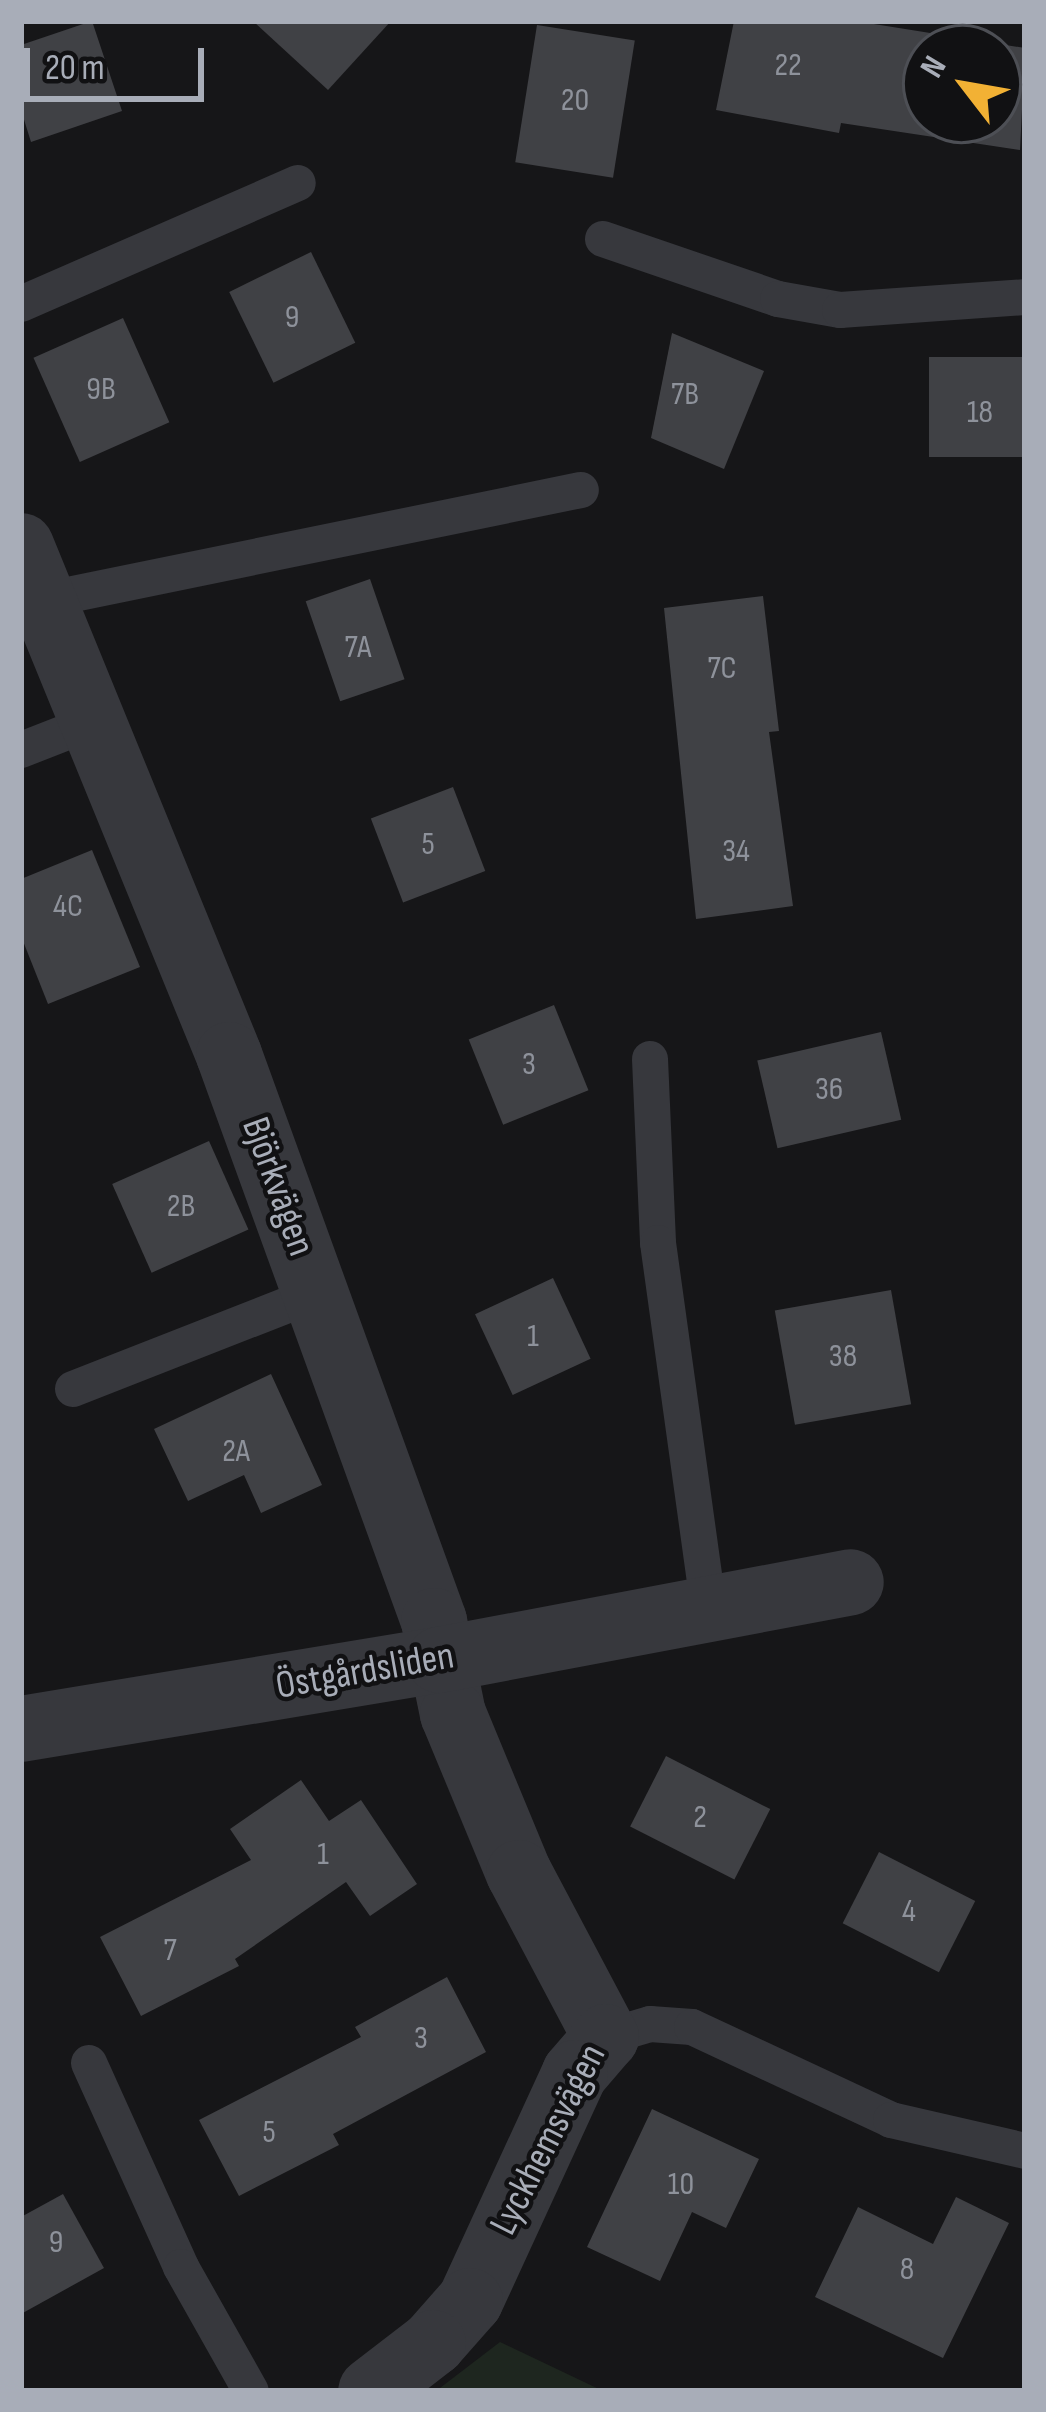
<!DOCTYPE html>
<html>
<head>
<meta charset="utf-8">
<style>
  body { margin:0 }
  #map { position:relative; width:1046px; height:2412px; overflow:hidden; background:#161618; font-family:"Sofia Sans Condensed",sans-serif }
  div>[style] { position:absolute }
  .green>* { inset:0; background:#1e261f }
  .building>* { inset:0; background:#404145; transform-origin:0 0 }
  .lane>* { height:36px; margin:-18px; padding:0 18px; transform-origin:18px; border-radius:18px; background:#37383d }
  .street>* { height:66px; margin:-33px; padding:0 33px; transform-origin:33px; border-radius:33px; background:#37383d }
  span { translate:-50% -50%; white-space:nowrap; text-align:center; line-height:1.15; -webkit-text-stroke:9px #111113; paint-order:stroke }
  .number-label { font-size:33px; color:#8e929b }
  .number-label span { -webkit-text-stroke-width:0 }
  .street-label { font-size:39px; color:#a8adb8 }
  .frame { position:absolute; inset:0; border:24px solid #a8adb8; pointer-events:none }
  .north { position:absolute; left:902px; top:24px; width:120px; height:120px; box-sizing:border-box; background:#111113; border:3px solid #4d4f55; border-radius:50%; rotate:301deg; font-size:33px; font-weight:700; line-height:48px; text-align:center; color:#a8adb8 }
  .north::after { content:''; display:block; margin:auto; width:42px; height:54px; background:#f2b134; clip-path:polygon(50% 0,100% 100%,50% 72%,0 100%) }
  .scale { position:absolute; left:24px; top:48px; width:180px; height:54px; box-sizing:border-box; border:6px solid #a8adb8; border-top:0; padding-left:15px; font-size:36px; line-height:42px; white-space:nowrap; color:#a8adb8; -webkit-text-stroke:9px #111113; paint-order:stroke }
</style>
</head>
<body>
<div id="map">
  <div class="green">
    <div style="clip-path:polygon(500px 2342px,603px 2391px,436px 2391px)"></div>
  </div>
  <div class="building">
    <div style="clip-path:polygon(92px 21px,122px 111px,31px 142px,21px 110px,21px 45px)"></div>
    <div style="clip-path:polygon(253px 21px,391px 21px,328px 90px)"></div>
    <div style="clip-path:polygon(evenodd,734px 21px,855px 21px,1025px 48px,1020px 150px,841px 123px,839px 133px,716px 110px,734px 21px,926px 48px,998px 48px,998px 120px,926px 120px,926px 48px)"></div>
    <div style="left:537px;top:25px;width:99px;height:139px;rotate:9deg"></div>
    <div style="left:311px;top:252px;width:101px;height:91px;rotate:64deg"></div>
    <div style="left:123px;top:318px;width:114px;height:98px;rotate:66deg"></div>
    <div style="clip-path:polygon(672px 333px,764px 371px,724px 469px,651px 438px)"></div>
    <div style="left:1025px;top:357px;width:100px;height:96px;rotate:90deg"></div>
    <div style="left:370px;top:579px;width:106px;height:68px;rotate:71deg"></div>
    <div style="clip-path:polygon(763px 596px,779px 731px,769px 732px,793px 906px,696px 919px,664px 608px)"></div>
    <div style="left:453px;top:787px;width:90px;height:88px;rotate:69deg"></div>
    <div style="clip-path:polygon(92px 850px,140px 967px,48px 1004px,21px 936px,21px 879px)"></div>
    <div style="left:554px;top:1005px;width:92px;height:92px;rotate:68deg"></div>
    <div style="left:881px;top:1032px;width:90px;height:127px;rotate:77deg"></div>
    <div style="left:209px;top:1141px;width:97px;height:106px;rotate:66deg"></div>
    <div style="left:553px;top:1278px;width:89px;height:86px;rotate:65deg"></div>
    <div style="left:891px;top:1290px;width:116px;height:118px;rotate:80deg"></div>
    <div style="clip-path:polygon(271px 1374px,322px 1485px,261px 1513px,244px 1475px,188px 1501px,154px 1429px)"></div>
    <div style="left:666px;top:1756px;width:117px;height:79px;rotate:27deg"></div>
    <div style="clip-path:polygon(301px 1780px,329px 1821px,361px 1800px,417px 1884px,370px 1916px,346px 1882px,235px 1959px,239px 1966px,141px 2016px,100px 1937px,251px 1860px,230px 1829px)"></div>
    <div style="left:879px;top:1852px;width:108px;height:80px;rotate:27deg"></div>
    <div style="clip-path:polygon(447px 1977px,486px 2052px,333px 2134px,339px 2145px,239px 2196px,199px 2120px,361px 2037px,355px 2027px)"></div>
    <div style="clip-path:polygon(652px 2109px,759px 2159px,726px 2228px,692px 2212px,660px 2281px,587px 2247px)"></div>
    <div style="clip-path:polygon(63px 2194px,104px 2268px,21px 2314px,21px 2217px)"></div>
    <div style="clip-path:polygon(956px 2197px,1009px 2223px,943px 2358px,815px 2297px,858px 2207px,933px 2244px)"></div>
  </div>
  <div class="lane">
    <div style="left:603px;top:239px;width:185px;rotate:18.9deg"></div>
    <div style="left:778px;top:299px;width:63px;rotate:10.1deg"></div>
    <div style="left:840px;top:310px;width:185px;rotate:-4deg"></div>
    <div style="left:21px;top:304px;width:302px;rotate:-23.6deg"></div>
    <div style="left:44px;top:600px;width:548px;rotate:-11.58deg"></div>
    <div style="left:21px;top:750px;width:79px;rotate:-21.4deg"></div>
    <div style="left:650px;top:1059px;width:184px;rotate:87.5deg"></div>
    <div style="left:658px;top:1243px;width:371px;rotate:82.1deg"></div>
    <div style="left:73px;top:1389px;width:260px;rotate:-21.4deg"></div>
    <div style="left:606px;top:2037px;width:46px;rotate:-16.5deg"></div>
    <div style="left:650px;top:2024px;width:42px;rotate:4.1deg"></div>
    <div style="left:692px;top:2027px;width:220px;rotate:25deg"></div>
    <div style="left:891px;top:2120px;width:138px;rotate:13deg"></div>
    <div style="left:89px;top:2063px;width:224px;rotate:65.7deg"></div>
    <div style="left:181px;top:2267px;width:142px;rotate:60.6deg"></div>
  </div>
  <div class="street">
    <div style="left:21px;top:546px;width:550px;rotate:67.77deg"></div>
    <div style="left:229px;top:1055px;width:602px;rotate:70.09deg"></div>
    <div style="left:434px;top:1621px;width:95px;rotate:78.5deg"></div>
    <div style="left:453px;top:1714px;width:172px;rotate:67.5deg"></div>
    <div style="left:519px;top:1873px;width:186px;rotate:62.1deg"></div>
    <div style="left:606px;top:2037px;width:48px;rotate:130.7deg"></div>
    <div style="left:575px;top:2073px;width:251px;rotate:114.7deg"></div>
    <div style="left:470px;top:2301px;width:56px;rotate:131.4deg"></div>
    <div style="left:433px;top:2343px;width:78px;rotate:142.3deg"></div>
    <div style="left:21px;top:1729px;width:424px;rotate:-9.4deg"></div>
    <div style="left:439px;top:1660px;width:419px;rotate:-10.7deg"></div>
  </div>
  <div class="number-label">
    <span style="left:788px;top:66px">22</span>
    <span style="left:575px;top:101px">20</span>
    <span style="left:292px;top:318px">9</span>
    <span style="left:101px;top:390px">9B</span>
    <span style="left:685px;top:395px">7B</span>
    <span style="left:980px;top:413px">18</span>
    <span style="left:358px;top:648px">7A</span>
    <span style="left:722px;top:669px">7C</span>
    <span style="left:428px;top:845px">5</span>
    <span style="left:736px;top:852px">34</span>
    <span style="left:68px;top:907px">4C</span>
    <span style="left:529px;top:1065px">3</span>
    <span style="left:829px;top:1090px">36</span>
    <span style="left:181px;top:1207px">2B</span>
    <span style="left:533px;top:1337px">1</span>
    <span style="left:843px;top:1357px">38</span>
    <span style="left:236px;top:1452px">2A</span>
    <span style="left:700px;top:1818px">2</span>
    <span style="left:323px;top:1855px">1</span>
    <span style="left:909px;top:1912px">4</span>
    <span style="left:170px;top:1951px">7</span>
    <span style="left:421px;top:2039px">3</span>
    <span style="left:269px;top:2133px">5</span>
    <span style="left:681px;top:2185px">10</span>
    <span style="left:56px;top:2243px">9</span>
    <span style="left:907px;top:2270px">8</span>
  </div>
  <div class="street-label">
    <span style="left:277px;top:1187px;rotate:70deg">Björkvägen</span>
    <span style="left:365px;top:1672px;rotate:-10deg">Östgårdsliden</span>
    <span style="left:549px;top:2140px;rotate:-63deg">Lyckhemsvägen</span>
  </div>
  <div class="frame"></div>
  <div class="north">N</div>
  <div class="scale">20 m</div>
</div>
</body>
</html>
